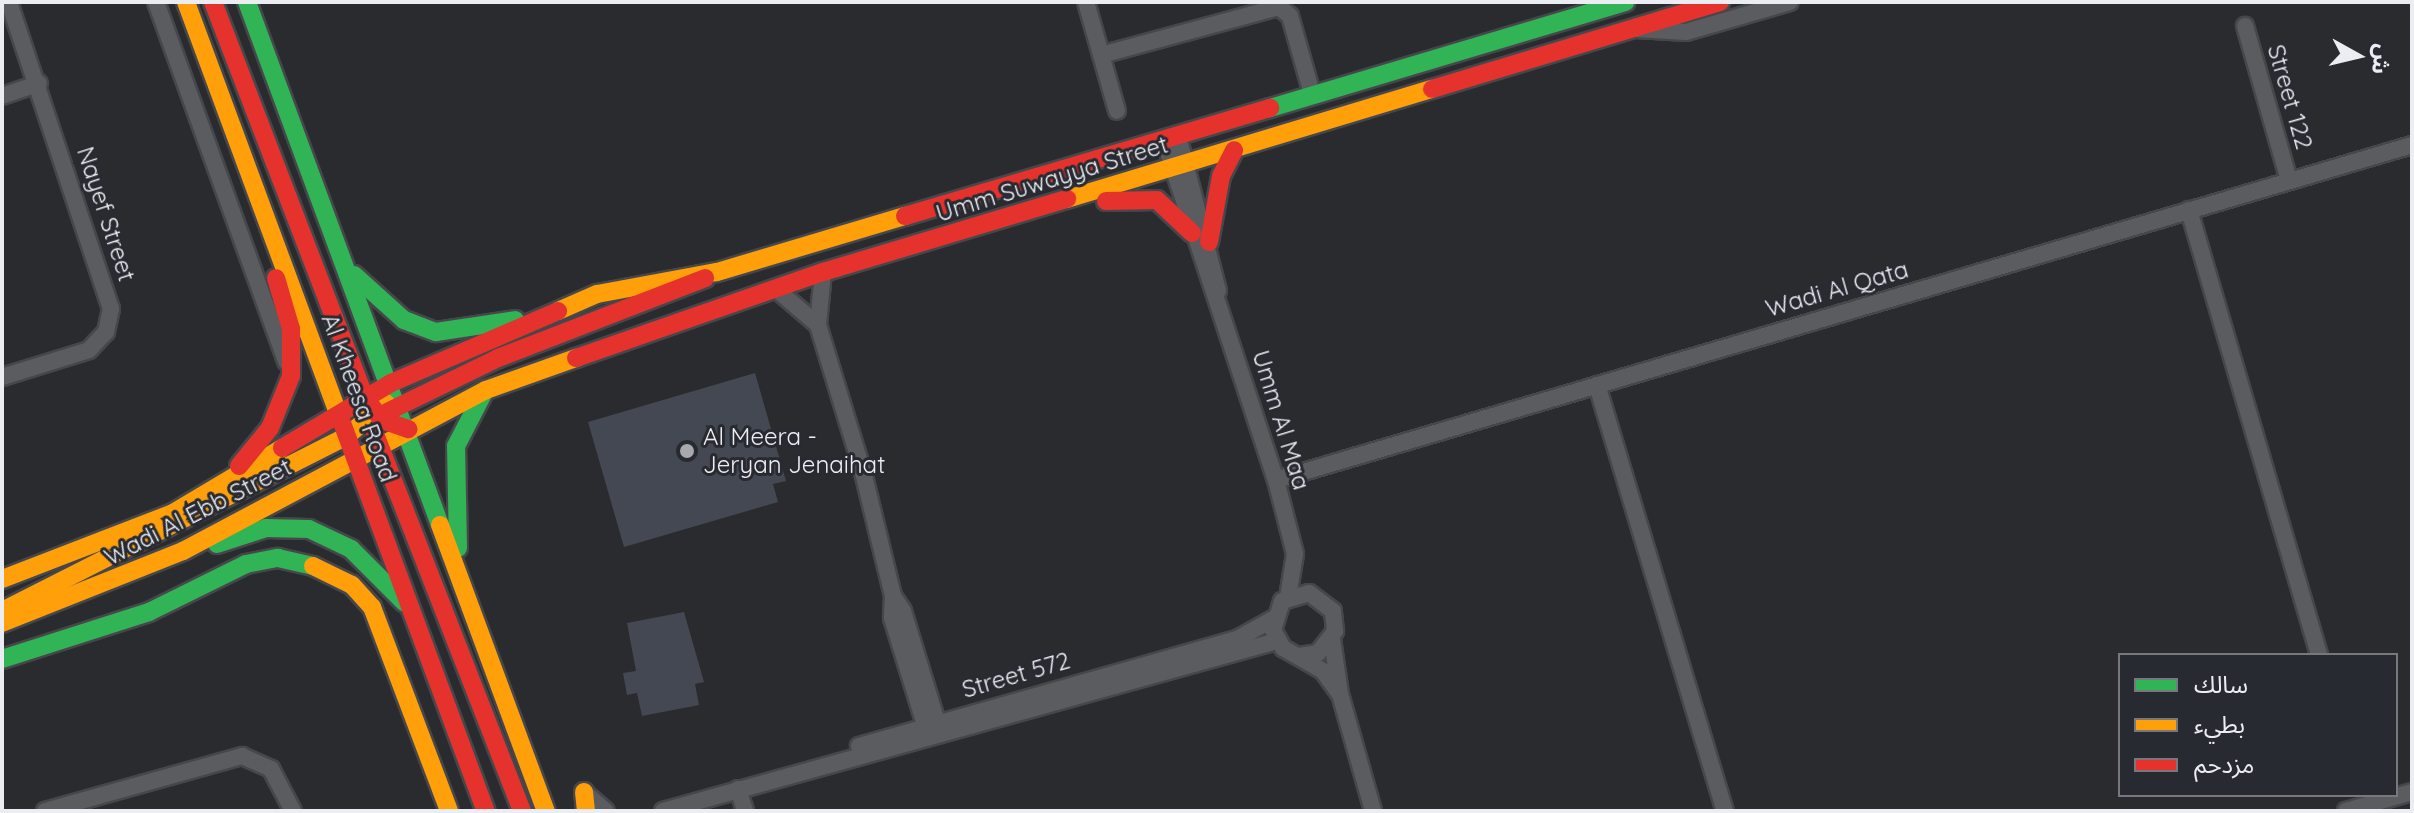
<!DOCTYPE html>
<html>
<head>
<meta charset="utf-8">
<style>
  body { margin:0 }
  #map { position:relative; width:2414px; height:813px; overflow:hidden; background:#2a2b2f; font-family:Quicksand,"Noto Sans Arabic",sans-serif }
  div>[style] { position:absolute }
  .building>* { inset:0; background:#434853 }
  .roads { filter:drop-shadow(2px 0 #46474b) drop-shadow(-2px 0 #46474b) drop-shadow(0 2px #46474b) drop-shadow(0 -2px #46474b) }
  .street>* { height:16px; margin:-8px; padding:0 8px; transform-origin:8px; border-radius:8px; background:#5b5c5f }
  .fast>* { height:18px; margin:-9px; padding:0 9px; transform-origin:9px; border-radius:9px; background:#30b455 }
  .slow>* { height:18px; margin:-9px; padding:0 9px; transform-origin:9px; border-radius:9px; background:#ff9f0a }
  .jam>* { height:18px; margin:-9px; padding:0 9px; transform-origin:9px; border-radius:9px; background:#e5322d }
  .dots>* { width:22px; height:22px; translate:-50% -50%; box-sizing:border-box; border:4px solid #282a31; border-radius:50% }
  span { translate:-50% -50%; white-space:nowrap; text-align:center; line-height:1.15; -webkit-text-stroke:6px #282a31; paint-order:stroke }
  .street-label { font-size:24px; color:#ecedf2 }
  .poi-label { font-size:24px; color:#ecedf2 }
  .left { translate:0 -50%; text-align:left }
  .frame { position:absolute; inset:0; border:4px solid #ecedf2; pointer-events:none }
  .legend { position:absolute; left:2118px; top:653px; width:280px; height:144px; box-sizing:border-box; background:#282a31; border:2px solid #76787e; margin:0; padding:10px 14px; list-style:none; font-size:24px; color:#ecedf2 }
  .legend li { display:flex; align-items:center; gap:16px; height:40px }
  .legend b { width:40px; border:2px solid #76787e }
  .north { position:absolute; left:2318px; top:16px; width:80px; height:80px; -webkit-text-stroke:6px #282a31; paint-order:stroke; rotate:98deg; font-size:22px; font-weight:700; line-height:32px; text-align:center; color:#ecedf2 }
  .north::after { content:''; display:block; margin:auto; width:28px; height:36px; background:#ecedf2; clip-path:polygon(50% 0,100% 100%,50% 72%,0 100%) }
</style>
</head>
<body>
<div id="map">
  <div class="building">
    <div style="clip-path:polygon(755px 373px,786px 481px,773px 484px,778px 502px,624px 547px,588px 422px)"></div>
    <div style="clip-path:polygon(684px 612px,704px 682px,695px 684px,699px 705px,642px 716px,637px 693px,627px 695px,623px 673px,636px 671px,627px 623px)"></div>
  </div>
  <div class="roads">
    <div class="street">
      <div style="left:156px;top:2px;width:383px;rotate:70.1deg"></div>
      <div style="left:1086px;top:2px;width:113px;rotate:74.1deg"></div>
      <div style="left:2245px;top:26px;width:160px;rotate:74.1deg"></div>
      <div style="left:1636px;top:29px;width:50px;rotate:3.4deg"></div>
      <div style="left:1686px;top:32px;width:108px;rotate:-16.1deg"></div>
      <div style="left:1101px;top:55px;width:184px;rotate:-15.1deg"></div>
      <div style="left:1279px;top:7px;width:14px;rotate:39deg"></div>
      <div style="left:1290px;top:16px;width:81px;rotate:74.2deg"></div>
      <div style="left:2px;top:96px;width:39px;rotate:-19deg"></div>
      <div style="left:1178px;top:136px;width:160px;rotate:75.5deg"></div>
      <div style="left:1164px;top:140px;width:358px;rotate:71.8deg"></div>
      <div style="left:1276px;top:480px;width:76px;rotate:75.6deg"></div>
      <div style="left:1295px;top:554px;width:44px;rotate:99.2deg"></div>
      <div style="left:2189px;top:210px;width:464px;rotate:73.7deg"></div>
      <div style="left:823px;top:272px;width:53px;rotate:95.4deg"></div>
      <div style="left:818px;top:325px;width:154px;rotate:73deg"></div>
      <div style="left:863px;top:472px;width:128px;rotate:76.4deg"></div>
      <div style="left:893px;top:596px;width:22px;rotate:93deg"></div>
      <div style="left:892px;top:618px;width:121px;rotate:72.8deg"></div>
      <div style="left:776px;top:289px;width:54px;rotate:40.5deg"></div>
      <div style="left:2px;top:377px;width:91px;rotate:-17.2deg"></div>
      <div style="left:89px;top:350px;width:25px;rotate:-47deg"></div>
      <div style="left:106px;top:332px;width:24px;rotate:-78deg"></div>
      <div style="left:111px;top:309px;width:324px;rotate:-108.4deg"></div>
      <div style="left:1597px;top:385px;width:445px;rotate:73.3deg"></div>
      <div style="left:1276px;top:480px;width:1184px;rotate:-16.43deg"></div>
      <div style="left:893px;top:596px;width:18px;rotate:56deg"></div>
      <div style="left:903px;top:611px;width:123px;rotate:73deg"></div>
      <div style="left:1332px;top:639px;width:56px;rotate:81.7deg"></div>
      <div style="left:1340px;top:694px;width:122px;rotate:74.2deg"></div>
      <div style="left:1299px;top:656px;width:19px;rotate:-9deg"></div>
      <div style="left:1318px;top:653px;width:28px;rotate:-52deg"></div>
      <div style="left:1335px;top:631px;width:20px;rotate:-96deg"></div>
      <div style="left:1333px;top:611px;width:30px;rotate:-143deg"></div>
      <div style="left:1309px;top:593px;width:28px;rotate:163deg"></div>
      <div style="left:1282px;top:601px;width:30px;rotate:107deg"></div>
      <div style="left:1273px;top:630px;width:21px;rotate:61deg"></div>
      <div style="left:1283px;top:648px;width:46px;rotate:29.9deg"></div>
      <div style="left:1323px;top:671px;width:29px;rotate:54deg"></div>
      <div style="left:859px;top:746px;width:393px;rotate:-15.8deg"></div>
      <div style="left:1237px;top:639px;width:41px;rotate:-29.1deg"></div>
      <div style="left:738px;top:789px;width:23px;rotate:72deg"></div>
      <div style="left:584px;top:792px;width:29px;rotate:41deg"></div>
      <div style="left:45px;top:811px;width:205px;rotate:-15.6deg"></div>
      <div style="left:242px;top:756px;width:32px;rotate:24deg"></div>
      <div style="left:271px;top:769px;width:47px;rotate:62.4deg"></div>
      <div style="left:663px;top:811px;width:637px;rotate:-15.48deg"></div>
      <div style="left:2346px;top:811px;width:69px;rotate:-16.1deg"></div>
    </div>
    <div class="fast">
      <div style="left:247px;top:2px;width:557px;rotate:69.74deg"></div>
      <div style="left:1270px;top:108px;width:371px;rotate:-16.6deg"></div>
      <div style="left:354px;top:275px;width:67px;rotate:42deg"></div>
      <div style="left:404px;top:320px;width:34px;rotate:21deg"></div>
      <div style="left:436px;top:332px;width:80px;rotate:-8.6deg"></div>
      <div style="left:217px;top:544px;width:52px;rotate:-18.1deg"></div>
      <div style="left:266px;top:528px;width:43px;rotate:1.3deg"></div>
      <div style="left:309px;top:529px;width:47px;rotate:25.5deg"></div>
      <div style="left:351px;top:549px;width:76px;rotate:45deg"></div>
      <div style="left:458px;top:548px;width:102px;rotate:-91.1deg"></div>
      <div style="left:456px;top:446px;width:59px;rotate:-62.6deg"></div>
      <div style="left:2px;top:659px;width:154px;rotate:-17.7deg"></div>
      <div style="left:149px;top:612px;width:108px;rotate:-26.3deg"></div>
      <div style="left:246px;top:564px;width:33px;rotate:-11deg"></div>
      <div style="left:278px;top:558px;width:36px;rotate:13deg"></div>
    </div>
    <div class="slow">
      <div style="left:186px;top:2px;width:446px;rotate:69.7deg"></div>
      <div style="left:1067px;top:199px;width:381px;rotate:-16.8deg"></div>
      <div style="left:558px;top:311px;width:43px;rotate:-23.6deg"></div>
      <div style="left:597px;top:294px;width:122px;rotate:-10.4deg"></div>
      <div style="left:717px;top:272px;width:196px;rotate:-16.6deg"></div>
      <div style="left:440px;top:525px;width:305px;rotate:69.7deg"></div>
      <div style="left:313px;top:566px;width:43px;rotate:26deg"></div>
      <div style="left:352px;top:585px;width:30px;rotate:48deg"></div>
      <div style="left:372px;top:607px;width:218px;rotate:69.3deg"></div>
      <div style="left:2px;top:579px;width:183px;rotate:-21.1deg"></div>
      <div style="left:173px;top:513px;width:127px;rotate:-30.8deg"></div>
      <div style="left:2px;top:611px;width:387px;rotate:-26.9deg"></div>
      <div style="left:347px;top:436px;width:51px;rotate:-40.2deg"></div>
      <div style="left:2px;top:623px;width:195px;rotate:-21.7deg"></div>
      <div style="left:183px;top:551px;width:343px;rotate:-28deg"></div>
      <div style="left:486px;top:390px;width:96px;rotate:-19.6deg"></div>
      <div style="left:584px;top:792px;width:19px;rotate:84deg"></div>
    </div>
    <div class="jam">
      <div style="left:213px;top:2px;width:423px;rotate:69deg"></div>
      <div style="left:365px;top:397px;width:29px;rotate:54deg"></div>
      <div style="left:382px;top:420px;width:28px;rotate:19deg"></div>
      <div style="left:1432px;top:89px;width:301px;rotate:-16.8deg"></div>
      <div style="left:1106px;top:201px;width:51px;rotate:-1.1deg"></div>
      <div style="left:1157px;top:200px;width:48px;rotate:43.3deg"></div>
      <div style="left:905px;top:216px;width:381px;rotate:-16.5deg"></div>
      <div style="left:1209px;top:242px;width:67px;rotate:-79.7deg"></div>
      <div style="left:1221px;top:176px;width:29px;rotate:-63deg"></div>
      <div style="left:576px;top:358px;width:262px;rotate:-19.2deg"></div>
      <div style="left:823px;top:272px;width:255px;rotate:-16.7deg"></div>
      <div style="left:387px;top:412px;width:123px;rotate:-25.9deg"></div>
      <div style="left:498px;top:358px;width:222px;rotate:-21.1deg"></div>
      <div style="left:341px;top:420px;width:417px;rotate:69.7deg"></div>
      <div style="left:375px;top:434px;width:405px;rotate:68.7deg"></div>
      <div style="left:282px;top:448px;width:127px;rotate:-30.8deg"></div>
      <div style="left:391px;top:383px;width:182px;rotate:-23.3deg"></div>
      <div style="left:239px;top:466px;width:49px;rotate:-50.8deg"></div>
      <div style="left:270px;top:428px;width:56px;rotate:-68deg"></div>
      <div style="left:291px;top:376px;width:47px;rotate:-90deg"></div>
      <div style="left:291px;top:329px;width:53px;rotate:-106.4deg"></div>
    </div>
  </div>
  <div class="dots">
    <div style="left:687px;top:451px;background:#a8a9ae"></div>
  </div>
  <div class="street-label">
    <span style="left:2290px;top:97px;rotate:74deg">Street 122</span>
    <span style="left:1052px;top:179px;rotate:-17deg">Umm Suwayya Street</span>
    <span style="left:106px;top:214px;rotate:72deg">Nayef Street</span>
    <span style="left:1837px;top:289px;rotate:-16deg">Wadi Al Qata</span>
    <span style="left:359px;top:398px;rotate:70deg">Al Kheesa Road</span>
    <span style="left:1281px;top:420px;rotate:73deg">Umm Al Maa</span>
    <span style="left:198px;top:512px;rotate:-27deg">Wadi Al Ebb Street</span>
    <span style="left:1016px;top:675px;rotate:-16deg">Street 572</span>
  </div>
  <div class="poi-label">
    <span class="left" style="left:703px;top:451px">Al Meera -<br>Jeryan Jenaihat</span>
  </div>
  <div class="frame"></div>
  <ul class="legend">
  <li><b style="height:10px;background:#30b455"></b>سالك</li>
  <li><b style="height:10px;background:#ff9f0a"></b>بطيء</li>
  <li><b style="height:10px;background:#e5322d"></b>مزدحم</li>
  </ul>
  <div class="north">ش</div>
</div>
</body>
</html>
